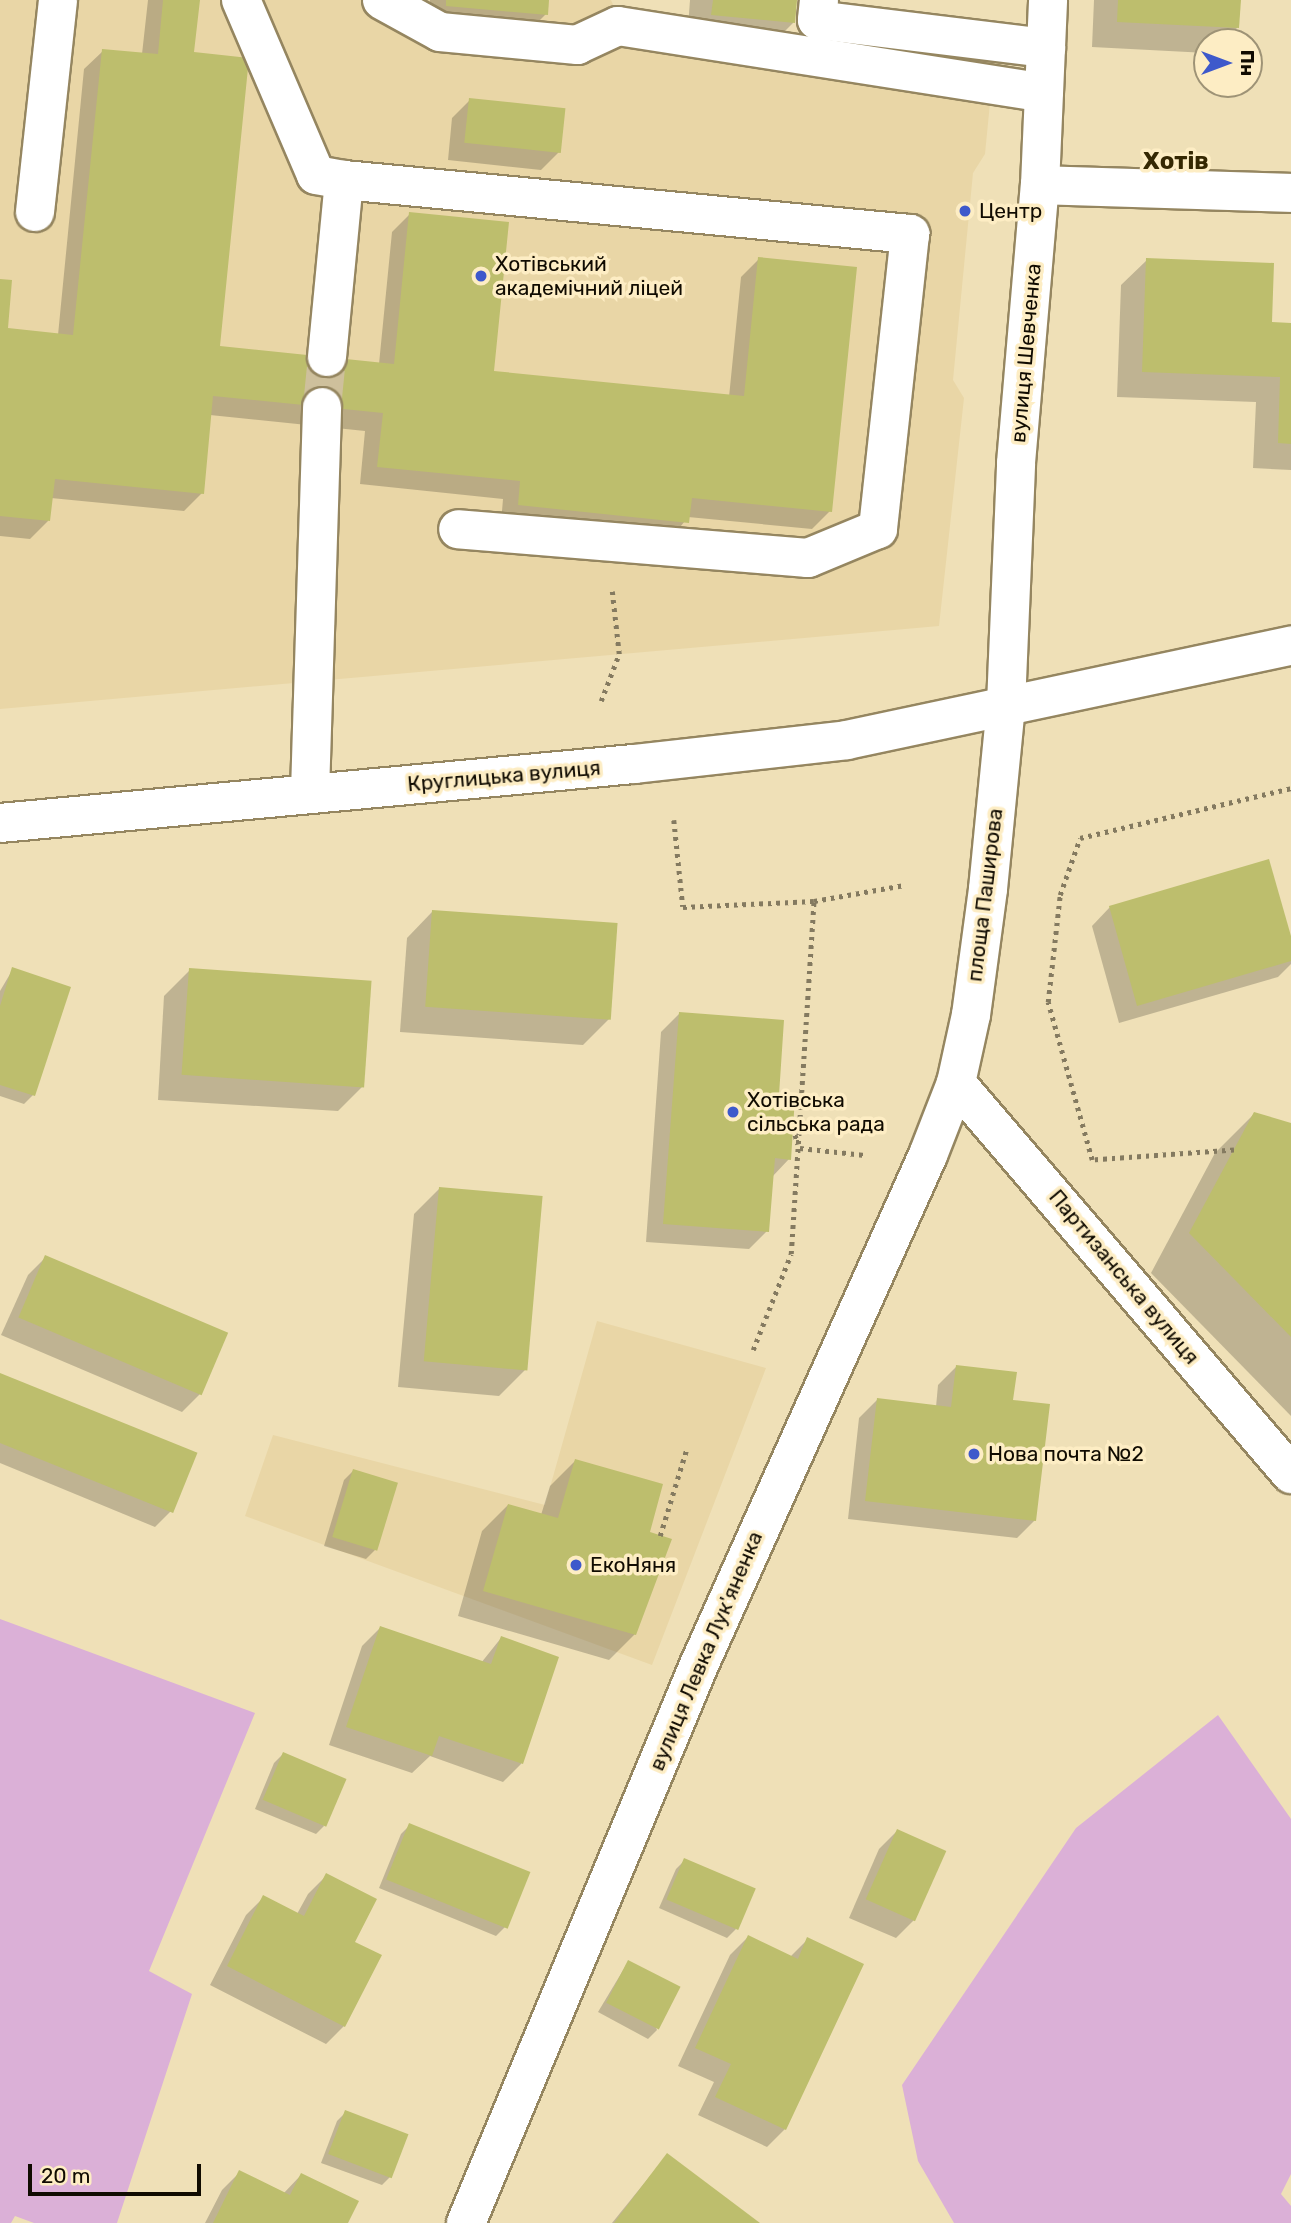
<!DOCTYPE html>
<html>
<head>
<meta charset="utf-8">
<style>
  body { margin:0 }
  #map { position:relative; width:1291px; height:2223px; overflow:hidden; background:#efe0b7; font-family:Rubik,sans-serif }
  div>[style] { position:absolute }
  .built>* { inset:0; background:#e9d6a6 }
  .green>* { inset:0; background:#dbb0d7 }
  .shadow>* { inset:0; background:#0003 }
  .building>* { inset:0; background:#bdbe6d; transform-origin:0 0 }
  .minor-tunnel>* { height:38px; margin-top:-19px; transform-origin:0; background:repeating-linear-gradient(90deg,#cec09c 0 38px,transparent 0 57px) }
  .path>* { height:4.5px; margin-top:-2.25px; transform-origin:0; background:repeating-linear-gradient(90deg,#847a60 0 3.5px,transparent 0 8.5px) }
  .roads { filter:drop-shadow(2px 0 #958660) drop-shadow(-2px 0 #958660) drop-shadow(0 2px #958660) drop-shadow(0 -2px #958660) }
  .minor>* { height:38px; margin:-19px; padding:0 19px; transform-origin:19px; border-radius:19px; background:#fff }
  .dots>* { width:19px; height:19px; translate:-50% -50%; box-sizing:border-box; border:4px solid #fdedc4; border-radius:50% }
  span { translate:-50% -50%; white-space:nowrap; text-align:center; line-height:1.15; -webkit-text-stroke:7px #fdedc4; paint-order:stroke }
  .poi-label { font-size:21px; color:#100b01 }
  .left { translate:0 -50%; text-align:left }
  .street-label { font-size:21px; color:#100b01 }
  .quarter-label { font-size:24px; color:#352802; font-weight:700 }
  .north { position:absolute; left:1193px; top:28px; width:70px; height:70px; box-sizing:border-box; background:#fdedc4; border:2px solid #9e9376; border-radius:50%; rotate:90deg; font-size:19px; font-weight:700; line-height:28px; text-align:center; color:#100b01 }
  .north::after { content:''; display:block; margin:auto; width:24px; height:32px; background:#3e59cb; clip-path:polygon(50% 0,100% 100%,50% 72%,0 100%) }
  .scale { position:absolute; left:28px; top:2164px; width:173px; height:32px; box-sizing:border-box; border:4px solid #100b01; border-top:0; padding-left:9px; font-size:21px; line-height:24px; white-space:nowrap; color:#100b01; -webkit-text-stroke:5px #fdedc4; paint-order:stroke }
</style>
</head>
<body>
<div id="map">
  <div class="built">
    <div style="clip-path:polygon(0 0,611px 0,617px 14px,994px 62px,985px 154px,973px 173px,953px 380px,964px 398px,939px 626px,0 709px)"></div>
    <div style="clip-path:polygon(597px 1321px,766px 1368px,652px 1665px,245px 1516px,273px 1435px,545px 1505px)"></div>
  </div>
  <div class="green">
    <div style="clip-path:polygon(0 1619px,255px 1713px,149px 1971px,192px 1994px,117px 2223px,34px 2223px,15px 2216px,11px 2223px,0 2223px)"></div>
    <div style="clip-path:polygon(1218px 1715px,1291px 1819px,1291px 2174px,1281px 2194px,1291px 2206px,1291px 2223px,954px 2223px,918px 2161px,902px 2085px,1076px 1828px)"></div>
  </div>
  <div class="shadow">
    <div style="clip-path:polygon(148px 0,198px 0,192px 53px,218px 347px,379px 364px,392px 232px,410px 214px,492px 373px,729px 397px,741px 277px,759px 259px,830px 511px,812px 529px,688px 517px,670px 540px,501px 523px,503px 499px,360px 484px,365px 431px,210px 415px,202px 493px,184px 511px,51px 498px,48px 521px,30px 539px,0 536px,0 281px,6px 330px,58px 335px,84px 69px,103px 51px,142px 54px)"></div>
    <div style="clip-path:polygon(430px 0,547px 0,546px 14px,528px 32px,429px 24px)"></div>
    <div style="clip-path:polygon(690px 0,795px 0,793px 23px,768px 48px,687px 41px)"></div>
    <div style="clip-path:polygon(1094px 0,1239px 0,1237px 28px,1223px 42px,1207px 42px,1207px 53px,1092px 47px)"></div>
    <div style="clip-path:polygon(470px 100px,559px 152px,541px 170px,448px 160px,452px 118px)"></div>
    <div style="clip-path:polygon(1147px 260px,1270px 324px,1291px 324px,1291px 470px,1253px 468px,1256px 402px,1117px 397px,1121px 285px)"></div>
    <div style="clip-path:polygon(1110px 907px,1291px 942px,1291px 964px,1278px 977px,1119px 1023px,1092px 926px)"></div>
    <div style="clip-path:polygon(432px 912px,609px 1019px,583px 1045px,400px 1032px,407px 938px)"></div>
    <div style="clip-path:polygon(13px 969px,33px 1095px,24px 1104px,0 1096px,0 991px)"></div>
    <div style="clip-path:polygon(190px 970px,364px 1085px,338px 1111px,158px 1100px,164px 996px)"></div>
    <div style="clip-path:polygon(679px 1014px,777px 1097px,789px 1159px,772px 1177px,767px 1231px,749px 1249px,646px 1242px,661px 1032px)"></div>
    <div style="clip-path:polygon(1255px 1113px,1291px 1125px,1291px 1416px,1151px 1273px,1215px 1153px)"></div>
    <div style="clip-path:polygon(440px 1188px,525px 1370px,499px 1396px,398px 1387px,414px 1214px)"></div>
    <div style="clip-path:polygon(46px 1257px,200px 1394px,182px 1412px,1px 1335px,28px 1275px)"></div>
    <div style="clip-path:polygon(956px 1367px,1011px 1401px,1035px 1520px,1017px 1538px,848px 1519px,859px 1418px,877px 1400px,936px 1407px,938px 1385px)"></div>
    <div style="clip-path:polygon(0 1376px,173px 1509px,155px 1527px,0 1463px)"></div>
    <div style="clip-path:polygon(575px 1461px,648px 1534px,635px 1634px,609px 1660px,458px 1616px,482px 1531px,508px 1505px,541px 1515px,550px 1486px)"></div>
    <div style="clip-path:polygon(353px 1471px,375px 1550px,366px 1559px,324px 1546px,344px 1480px)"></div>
    <div style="clip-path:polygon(380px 1628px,481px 1663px,501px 1638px,557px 1658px,521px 1764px,503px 1782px,430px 1756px,412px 1773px,329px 1745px,362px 1646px)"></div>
    <div style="clip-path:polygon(283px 1754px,324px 1826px,316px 1834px,255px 1809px,274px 1763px)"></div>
    <div style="clip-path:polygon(410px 1825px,505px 1927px,496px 1936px,379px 1888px,401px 1834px)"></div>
    <div style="clip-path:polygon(897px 1831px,914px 1920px,896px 1938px,849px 1918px,879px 1849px)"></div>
    <div style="clip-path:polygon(685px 1860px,736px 1929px,727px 1938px,659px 1908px,676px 1869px)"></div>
    <div style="clip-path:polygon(326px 1876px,352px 1942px,344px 2026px,326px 2044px,210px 1985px,246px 1915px,264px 1897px,297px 1914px,308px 1894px)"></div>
    <div style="clip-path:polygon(748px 1937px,790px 1957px,808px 1939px,785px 2129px,767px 2147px,698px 2115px,714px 2082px,678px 2066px,730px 1955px)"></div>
    <div style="clip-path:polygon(628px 1962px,657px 2030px,648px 2039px,598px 2012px)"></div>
    <div style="clip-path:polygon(346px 2112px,391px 2176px,382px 2185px,321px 2163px,337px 2121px)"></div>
    <div style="clip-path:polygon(667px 2155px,757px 2223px,612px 2223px)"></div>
    <div style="clip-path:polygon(240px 2172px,283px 2194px,301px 2175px,346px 2223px,205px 2223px,222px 2190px)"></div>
  </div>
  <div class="building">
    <div style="clip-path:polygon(163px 0,200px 0,194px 52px,249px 58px,220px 346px,394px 364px,409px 212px,509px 222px,494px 371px,744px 396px,758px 257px,857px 267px,832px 512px,692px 498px,689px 523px,518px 505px,520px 481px,377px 467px,383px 413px,213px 396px,204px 494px,55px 479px,50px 521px,0 516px,0 279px,12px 280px,8px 328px,73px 335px,102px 49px,158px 54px)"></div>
    <div style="clip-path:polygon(446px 0,549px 0,548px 15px,446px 6px)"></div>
    <div style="clip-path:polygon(713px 0,797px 0,795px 23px,711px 15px)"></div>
    <div style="clip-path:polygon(1118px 0,1241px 0,1239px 28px,1117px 22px)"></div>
    <div style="left:469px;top:98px;width:97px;height:45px;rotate:6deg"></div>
    <div style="clip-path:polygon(1146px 258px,1274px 263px,1272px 322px,1291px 323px,1291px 444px,1278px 443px,1280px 377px,1142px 372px)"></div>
    <div style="clip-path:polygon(1269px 859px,1291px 936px,1291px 961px,1137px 1006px,1109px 906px)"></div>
    <div style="left:432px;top:910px;width:186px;height:97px;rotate:4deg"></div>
    <div style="clip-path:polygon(12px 967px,71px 987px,35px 1096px,0 1085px,0 1006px)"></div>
    <div style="left:189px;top:968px;width:183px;height:107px;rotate:4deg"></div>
    <div style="clip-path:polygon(679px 1012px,784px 1020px,779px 1095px,795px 1097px,791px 1160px,775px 1158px,769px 1232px,663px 1224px)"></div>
    <div style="clip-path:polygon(1254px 1112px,1291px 1123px,1291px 1337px,1189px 1233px)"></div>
    <div style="left:439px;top:1187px;width:104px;height:175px;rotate:5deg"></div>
    <div style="left:45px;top:1255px;width:199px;height:68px;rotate:23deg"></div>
    <div style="clip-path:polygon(956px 1365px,1017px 1372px,1013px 1400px,1050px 1404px,1036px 1521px,865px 1501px,877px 1398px,951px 1407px)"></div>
    <div style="left:0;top:1373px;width:213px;height:65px;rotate:22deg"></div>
    <div style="clip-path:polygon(575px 1459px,663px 1484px,650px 1532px,672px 1539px,636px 1635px,483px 1591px,508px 1504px,558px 1518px)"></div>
    <div style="left:353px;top:1469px;width:47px;height:71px;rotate:17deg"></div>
    <div style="clip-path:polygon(380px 1626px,491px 1664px,501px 1636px,559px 1657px,523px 1764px,439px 1736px,432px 1756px,346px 1727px)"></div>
    <div style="left:283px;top:1752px;width:69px;height:52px;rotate:23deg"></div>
    <div style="left:409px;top:1823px;width:131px;height:61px;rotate:22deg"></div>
    <div style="left:897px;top:1829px;width:54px;height:77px;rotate:24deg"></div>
    <div style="left:684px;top:1858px;width:78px;height:45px;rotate:23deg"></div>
    <div style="clip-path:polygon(326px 1873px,377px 1899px,355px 1942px,382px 1955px,345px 2027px,227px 1966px,263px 1895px,304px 1916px)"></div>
    <div style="clip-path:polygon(748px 1935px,798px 1959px,807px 1937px,864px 1964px,786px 2130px,715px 2097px,731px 2064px,695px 2048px)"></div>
    <div style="left:628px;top:1960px;width:59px;height:48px;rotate:27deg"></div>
    <div style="left:345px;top:2110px;width:68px;height:47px;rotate:21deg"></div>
    <div style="clip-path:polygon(667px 2153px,760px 2223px,614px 2223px)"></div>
    <div style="clip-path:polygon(239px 2170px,290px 2195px,301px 2173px,359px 2201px,348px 2223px,213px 2223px)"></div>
  </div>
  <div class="minor-tunnel">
    <div style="left:322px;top:407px;width:50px;rotate:-84.3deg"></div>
  </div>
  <div class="path">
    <div style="left:601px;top:701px;width:50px;rotate:-69deg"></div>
    <div style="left:619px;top:654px;width:63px;rotate:-96.3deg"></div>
    <div style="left:674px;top:820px;width:87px;rotate:84.1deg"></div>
    <div style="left:683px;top:907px;width:131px;rotate:-2.6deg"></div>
    <div style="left:814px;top:901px;width:92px;rotate:-10deg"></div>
    <div style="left:793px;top:1127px;width:18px;rotate:74deg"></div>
    <div style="left:800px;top:1148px;width:65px;rotate:6.1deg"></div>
    <div style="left:1234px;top:1150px;width:142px;rotate:176deg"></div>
    <div style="left:1092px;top:1160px;width:164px;rotate:-105.6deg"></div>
    <div style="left:1048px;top:1002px;width:108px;rotate:-83.6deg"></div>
    <div style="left:1060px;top:895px;width:60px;rotate:-70.7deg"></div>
    <div style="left:1080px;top:838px;width:217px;rotate:-13.3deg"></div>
    <div style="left:753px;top:1350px;width:103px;rotate:-68.4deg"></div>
    <div style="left:791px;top:1254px;width:354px;rotate:-86.3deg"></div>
    <div style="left:660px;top:1536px;width:89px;rotate:-73deg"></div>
  </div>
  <div class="roads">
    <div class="minor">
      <div style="left:241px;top:0;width:190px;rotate:66.8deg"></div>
      <div style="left:316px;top:175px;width:28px;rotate:10deg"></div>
      <div style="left:382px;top:0;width:66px;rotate:28.9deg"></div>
      <div style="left:440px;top:32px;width:138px;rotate:5.4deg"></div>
      <div style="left:577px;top:45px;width:45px;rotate:-24.9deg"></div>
      <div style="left:618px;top:26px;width:431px;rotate:8.9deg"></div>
      <div style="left:819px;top:0;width:20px;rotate:96deg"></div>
      <div style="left:817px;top:20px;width:231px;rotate:7deg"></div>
      <div style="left:1040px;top:185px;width:251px;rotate:1.8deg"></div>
      <div style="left:35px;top:212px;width:213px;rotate:-83.8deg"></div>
      <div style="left:327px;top:357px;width:178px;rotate:-84.5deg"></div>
      <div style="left:344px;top:180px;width:569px;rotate:5.45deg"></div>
      <div style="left:910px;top:234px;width:297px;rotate:96.2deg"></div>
      <div style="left:878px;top:529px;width:76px;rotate:157.5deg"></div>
      <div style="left:808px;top:558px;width:351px;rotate:-175.3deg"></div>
      <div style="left:310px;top:792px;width:385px;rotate:-88.2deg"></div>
      <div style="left:0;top:823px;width:637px;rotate:-5.32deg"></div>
      <div style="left:634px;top:764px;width:214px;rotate:-6.4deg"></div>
      <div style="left:847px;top:740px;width:454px;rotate:-12deg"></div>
      <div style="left:956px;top:1083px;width:515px;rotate:49.41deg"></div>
      <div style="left:466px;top:2223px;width:605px;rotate:-67.34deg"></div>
      <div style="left:699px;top:1665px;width:559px;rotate:-65.82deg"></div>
      <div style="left:928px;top:1155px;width:77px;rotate:-68.7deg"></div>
      <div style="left:956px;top:1083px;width:70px;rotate:-77.6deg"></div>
      <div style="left:971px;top:1015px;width:127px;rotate:-82.3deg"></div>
      <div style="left:988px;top:889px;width:185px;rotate:-84.4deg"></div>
      <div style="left:1006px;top:705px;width:242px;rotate:-87.6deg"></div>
      <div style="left:1016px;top:463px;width:279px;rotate:-85.1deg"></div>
      <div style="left:1040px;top:185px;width:185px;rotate:-87.5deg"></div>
    </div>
  </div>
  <div class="dots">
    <div style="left:965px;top:211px;background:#3e59cb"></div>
    <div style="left:481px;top:276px;background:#3e59cb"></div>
    <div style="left:733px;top:1112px;background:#3e59cb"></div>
    <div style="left:974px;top:1454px;background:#3e59cb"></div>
    <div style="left:576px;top:1565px;background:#3e59cb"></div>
  </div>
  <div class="poi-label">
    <span class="left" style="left:979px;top:211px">Центр</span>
    <span class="left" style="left:495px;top:276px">Хотівський<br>академічний ліцей</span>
    <span class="left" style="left:747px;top:1112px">Хотівська<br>сільська рада</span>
    <span class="left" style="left:988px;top:1454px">Нова почта №2</span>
    <span class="left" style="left:590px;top:1565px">ЕкоНяня</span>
  </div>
  <div class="street-label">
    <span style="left:1026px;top:353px;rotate:-85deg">вулиця Шевченка</span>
    <span style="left:504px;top:776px;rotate:-5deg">Круглицька вулиця</span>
    <span style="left:985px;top:895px;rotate:-83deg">площа Паширова</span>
    <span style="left:1124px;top:1277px;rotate:50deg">Партизанська вулиця</span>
    <span style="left:706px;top:1651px;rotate:-67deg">вулиця Левка Лук'яненка</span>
  </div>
  <div class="quarter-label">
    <span style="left:1176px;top:162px">Хотів</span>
  </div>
  <div class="north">Пн</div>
  <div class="scale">20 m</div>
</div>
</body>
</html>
